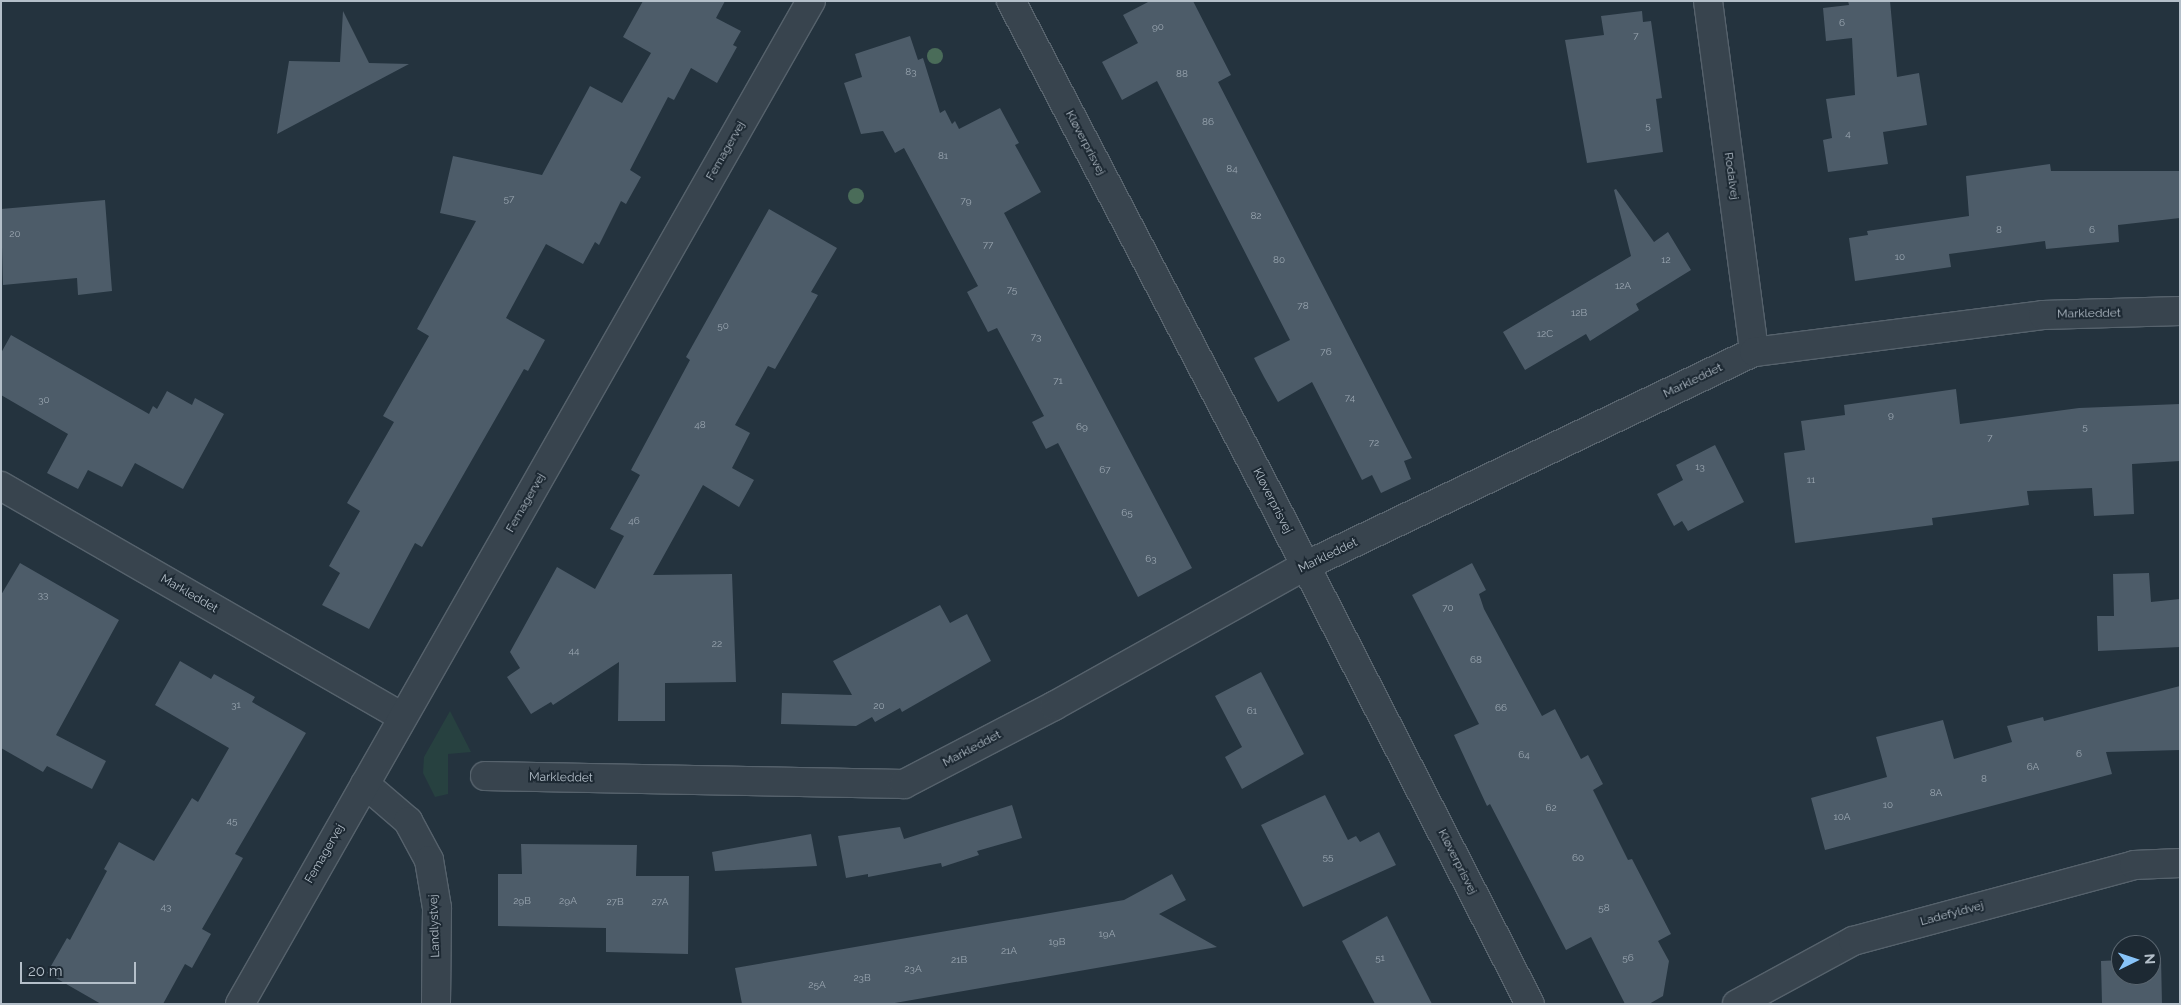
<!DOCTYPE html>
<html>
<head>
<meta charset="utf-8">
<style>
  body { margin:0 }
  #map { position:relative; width:2181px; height:1005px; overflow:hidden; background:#24333e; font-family:Raleway,sans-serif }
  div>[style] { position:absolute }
  .green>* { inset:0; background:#274140 }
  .building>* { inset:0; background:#4d5c69 }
  .roads { filter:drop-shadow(1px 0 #56626c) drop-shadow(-1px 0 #56626c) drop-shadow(0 1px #56626c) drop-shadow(0 -1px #56626c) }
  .minor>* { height:28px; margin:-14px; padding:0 14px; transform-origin:14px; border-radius:14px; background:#38444e }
  .tertiary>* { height:28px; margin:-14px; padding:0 14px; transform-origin:14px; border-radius:14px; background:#38444e }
  .trees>* { width:16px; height:16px; margin:-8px; border-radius:50%; background:#4a6c59 }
  span { translate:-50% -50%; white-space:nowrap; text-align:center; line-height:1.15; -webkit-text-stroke:4px #1d2933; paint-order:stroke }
  .number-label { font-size:10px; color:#9aa6b1 }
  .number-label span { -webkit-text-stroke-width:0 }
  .street-label { font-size:12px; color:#b4bfc9 }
  .frame { position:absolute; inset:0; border:2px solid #b4bfc9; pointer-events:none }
  .north { position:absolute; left:2111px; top:935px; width:50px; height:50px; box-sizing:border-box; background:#1d2933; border:1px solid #59656f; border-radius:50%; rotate:86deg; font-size:14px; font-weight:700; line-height:20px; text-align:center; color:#b4bfc9 }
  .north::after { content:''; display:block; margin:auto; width:18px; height:22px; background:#88c4f9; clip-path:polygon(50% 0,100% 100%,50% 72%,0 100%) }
  .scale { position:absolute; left:20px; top:962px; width:116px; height:22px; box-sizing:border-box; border:2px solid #b4bfc9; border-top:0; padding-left:6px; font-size:15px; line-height:18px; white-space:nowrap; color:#b4bfc9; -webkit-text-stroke:4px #1d2933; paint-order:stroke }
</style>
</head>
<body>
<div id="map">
  <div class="green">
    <div style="clip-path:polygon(450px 711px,471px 752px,448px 754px,448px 794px,435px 797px,423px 773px,424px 757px)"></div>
  </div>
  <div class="building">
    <div style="clip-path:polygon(643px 1px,725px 1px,716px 18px,741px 31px,733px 45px,737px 47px,717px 83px,691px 68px,674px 100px,668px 97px,630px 170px,641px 177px,626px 204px,621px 201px,599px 245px,595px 242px,583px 264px,546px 244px,506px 318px,545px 340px,528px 371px,524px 369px,422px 547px,415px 543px,369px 629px,322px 605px,340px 573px,329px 566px,360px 511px,347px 503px,394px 422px,383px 416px,429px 336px,417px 329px,476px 221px,440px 213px,453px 156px,542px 175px,590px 86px,622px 103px,651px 53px,623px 37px)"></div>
    <div style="clip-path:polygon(1150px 1px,1193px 1px,1231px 75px,1218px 82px,1412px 458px,1404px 461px,1411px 479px,1381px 493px,1372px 475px,1362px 480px,1312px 382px,1278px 402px,1264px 377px,1254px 358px,1290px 340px,1157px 81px,1122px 100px,1102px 62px,1138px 43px,1123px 15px)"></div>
    <div style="clip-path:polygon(1848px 1px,1890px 1px,1897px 77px,1919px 73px,1927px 125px,1883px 132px,1888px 164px,1828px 172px,1823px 140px,1832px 138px,1826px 99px,1855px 95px,1852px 38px,1826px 41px,1823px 8px,1849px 5px)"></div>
    <div style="clip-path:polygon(343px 11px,369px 63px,409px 64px,277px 134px,289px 61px,340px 62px)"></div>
    <div style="clip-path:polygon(1642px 11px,1643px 22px,1651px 21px,1662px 98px,1656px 99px,1663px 152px,1587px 163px,1565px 40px,1604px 35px,1601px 16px)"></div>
    <div style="clip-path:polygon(910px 36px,918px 60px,923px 58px,940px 113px,945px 110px,952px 124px,955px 121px,959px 129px,1000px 108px,1019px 143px,1015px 145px,1041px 192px,1004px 213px,1192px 568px,1138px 597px,1058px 443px,1046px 449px,1032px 422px,1044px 416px,997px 328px,988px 332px,967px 292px,978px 286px,904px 148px,895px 153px,883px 131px,861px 134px,844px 83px,862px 77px,855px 54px)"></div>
    <div style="clip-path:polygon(2050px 164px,2051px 171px,2180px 171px,2180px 218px,2118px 225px,2119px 242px,2046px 249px,2045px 241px,1949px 254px,1951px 267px,1855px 281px,1849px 238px,1868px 235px,1867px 231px,1969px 216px,1966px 176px)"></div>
    <div style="clip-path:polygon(1616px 189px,1654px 242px,1668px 232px,1691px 270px,1636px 304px,1639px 310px,1590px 341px,1586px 334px,1525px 370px,1503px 332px,1631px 256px,1614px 190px)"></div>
    <div style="clip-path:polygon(105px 200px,112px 291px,78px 295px,77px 278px,3px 285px,1px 209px)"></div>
    <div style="clip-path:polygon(769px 209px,837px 248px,811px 292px,818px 295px,775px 369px,768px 366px,735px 425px,750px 433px,732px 468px,754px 480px,739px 507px,703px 485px,653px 575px,732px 574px,736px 682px,665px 683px,665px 721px,618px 721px,619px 662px,553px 705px,551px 702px,531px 714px,507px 677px,520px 668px,510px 652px,557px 567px,595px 589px,624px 536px,610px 529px,640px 475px,631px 470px,690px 360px,686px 357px)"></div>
    <div style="clip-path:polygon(11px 335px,149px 414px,153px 406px,157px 409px,167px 391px,192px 405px,195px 398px,224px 414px,183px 489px,135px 463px,122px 487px,88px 470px,78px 489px,47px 473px,68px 434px,1px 395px,1px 353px)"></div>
    <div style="clip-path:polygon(1956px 389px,1960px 424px,2079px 408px,2180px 404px,2180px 461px,2132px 464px,2134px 514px,2094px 516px,2092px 488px,2027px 491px,2029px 505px,1932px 518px,1933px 525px,1795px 543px,1784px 453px,1805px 450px,1801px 421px,1845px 415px,1844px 405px)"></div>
    <div style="clip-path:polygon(1715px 445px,1744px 502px,1688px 531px,1682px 521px,1674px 526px,1657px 494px,1683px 480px,1676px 465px)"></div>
    <div style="clip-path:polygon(20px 563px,119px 620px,56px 735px,106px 761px,92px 789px,47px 766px,43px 772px,1px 748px,1px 595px)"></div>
    <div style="clip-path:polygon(1472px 563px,1486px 590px,1479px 594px,1484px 609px,1542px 716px,1555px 709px,1581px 759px,1588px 755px,1603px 784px,1593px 790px,1628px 860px,1632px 859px,1671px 934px,1658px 941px,1669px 961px,1663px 996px,1649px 1004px,1625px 1004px,1591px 937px,1566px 950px,1490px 804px,1487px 806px,1454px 735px,1479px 724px,1412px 595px)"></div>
    <div style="clip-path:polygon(2149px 573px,2151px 602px,2180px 599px,2180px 647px,2098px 651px,2097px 616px,2114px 616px,2113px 574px)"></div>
    <div style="clip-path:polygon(940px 605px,950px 623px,967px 614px,991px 661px,902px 712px,900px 708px,875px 722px,872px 717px,856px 726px,781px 724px,782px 693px,852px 695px,833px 661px)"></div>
    <div style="clip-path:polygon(180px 661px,211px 679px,214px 674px,255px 697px,252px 702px,306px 733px,235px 854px,243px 858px,202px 929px,211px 934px,192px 968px,185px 964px,163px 1004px,101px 1004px,47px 973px,67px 938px,70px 940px,107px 871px,104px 869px,119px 842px,154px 861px,192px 798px,198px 802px,229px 748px,155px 705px)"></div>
    <div style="clip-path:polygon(1261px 672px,1304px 754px,1242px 789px,1225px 757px,1242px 747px,1215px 696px)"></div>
    <div style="clip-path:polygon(2180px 686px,2180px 750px,2106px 752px,2112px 774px,1825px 850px,1811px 798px,1887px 777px,1876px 737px,1943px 720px,1954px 759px,2012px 742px,2007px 726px,2043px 717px,2044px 721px)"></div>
    <div style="clip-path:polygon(1325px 795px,1348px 840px,1356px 836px,1360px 842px,1379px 832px,1396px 865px,1303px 907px,1261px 825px)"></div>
    <div style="clip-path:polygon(1012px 805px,1022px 838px,977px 851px,979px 855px,942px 867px,941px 863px,868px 877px,868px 874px,846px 878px,838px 836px,900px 827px,904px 839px)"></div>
    <div style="clip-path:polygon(811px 834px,817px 866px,715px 871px,712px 852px)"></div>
    <div style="clip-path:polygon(521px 844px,637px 845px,636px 876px,689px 876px,688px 954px,606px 952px,606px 928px,498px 926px,498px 874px,522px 874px)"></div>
    <div style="clip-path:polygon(1172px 874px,1186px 900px,1159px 914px,1217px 947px,889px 1004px,742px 1004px,735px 968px,1124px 900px)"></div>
    <div style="clip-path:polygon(1387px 916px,1432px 1004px,1375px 1004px,1342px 941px)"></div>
    <div style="clip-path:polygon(2161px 958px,2162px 1004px,2102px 1004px,2101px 961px,2121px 960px,2121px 975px,2151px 975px,2151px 959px)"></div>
  </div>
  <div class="roads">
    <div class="minor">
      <div style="left:1708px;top:1px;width:354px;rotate:82.5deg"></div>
      <div style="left:1px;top:486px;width:463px;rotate:29.9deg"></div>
      <div style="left:485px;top:776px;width:419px;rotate:1.1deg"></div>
      <div style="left:904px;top:784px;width:169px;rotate:-27.5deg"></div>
      <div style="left:1054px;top:706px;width:287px;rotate:-29.2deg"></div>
      <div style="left:1305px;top:566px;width:497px;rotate:-25.5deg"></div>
      <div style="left:1754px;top:352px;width:291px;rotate:-7.3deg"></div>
      <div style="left:2043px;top:315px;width:137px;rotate:-1.7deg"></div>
      <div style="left:365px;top:784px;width:57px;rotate:40.7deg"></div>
      <div style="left:408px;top:821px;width:44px;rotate:61.7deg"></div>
      <div style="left:429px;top:860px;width:49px;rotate:80.5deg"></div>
      <div style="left:437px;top:908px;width:96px;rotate:90.6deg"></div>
      <div style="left:240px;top:1004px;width:1154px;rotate:-60.35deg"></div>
      <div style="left:1737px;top:1004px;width:132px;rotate:-28.5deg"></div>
      <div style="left:1853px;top:941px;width:291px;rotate:-15.1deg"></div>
      <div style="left:2134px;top:865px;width:46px;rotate:-2.5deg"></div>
    </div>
    <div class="tertiary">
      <div style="left:1011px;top:1px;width:570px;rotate:62.4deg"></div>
      <div style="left:1275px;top:506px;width:559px;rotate:62.89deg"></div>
    </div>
  </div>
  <div class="trees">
    <div style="left:935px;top:56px"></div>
    <div style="left:856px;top:196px"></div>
  </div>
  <div class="number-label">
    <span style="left:1842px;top:23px">6</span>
    <span style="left:1158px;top:27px">90</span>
    <span style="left:1636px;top:36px">7</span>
    <span style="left:911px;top:72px">83</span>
    <span style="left:1182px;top:74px">88</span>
    <span style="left:1208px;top:122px">86</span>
    <span style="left:1648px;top:126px">5</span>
    <span style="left:1848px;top:134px">4</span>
    <span style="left:943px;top:156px">81</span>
    <span style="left:1232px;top:169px">84</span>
    <span style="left:509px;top:199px">57</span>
    <span style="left:966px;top:201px">79</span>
    <span style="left:1256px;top:216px">82</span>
    <span style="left:1999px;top:230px">8</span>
    <span style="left:2092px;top:230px">6</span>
    <span style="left:15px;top:234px">20</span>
    <span style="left:988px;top:245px">77</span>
    <span style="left:1900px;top:257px">10</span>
    <span style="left:1279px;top:260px">80</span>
    <span style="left:1666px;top:260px">12</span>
    <span style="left:1623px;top:286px">12A</span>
    <span style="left:1012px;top:290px">75</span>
    <span style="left:1303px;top:306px">78</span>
    <span style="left:1579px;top:313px">12B</span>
    <span style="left:723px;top:326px">50</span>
    <span style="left:1545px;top:334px">12C</span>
    <span style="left:1036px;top:337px">73</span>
    <span style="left:1326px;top:352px">76</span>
    <span style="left:1058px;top:381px">71</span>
    <span style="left:1350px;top:398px">74</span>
    <span style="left:44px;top:400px">30</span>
    <span style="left:1891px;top:415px">9</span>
    <span style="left:700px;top:425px">48</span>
    <span style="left:1082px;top:427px">69</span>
    <span style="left:2085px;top:427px">5</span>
    <span style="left:1990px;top:438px">7</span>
    <span style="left:1374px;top:443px">72</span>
    <span style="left:1700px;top:467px">13</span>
    <span style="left:1105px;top:470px">67</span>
    <span style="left:1811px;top:480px">11</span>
    <span style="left:1127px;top:513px">65</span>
    <span style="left:634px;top:521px">46</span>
    <span style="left:1151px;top:559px">63</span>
    <span style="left:43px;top:595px">33</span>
    <span style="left:1448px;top:608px">70</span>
    <span style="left:717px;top:644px">22</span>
    <span style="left:574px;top:651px">44</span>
    <span style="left:1476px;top:660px">68</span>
    <span style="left:236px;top:705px">31</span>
    <span style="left:879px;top:706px">20</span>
    <span style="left:1501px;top:708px">66</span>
    <span style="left:1252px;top:711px">61</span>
    <span style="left:2079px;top:754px">6</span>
    <span style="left:1524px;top:755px">64</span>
    <span style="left:2033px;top:767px">6A</span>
    <span style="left:1984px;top:779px">8</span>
    <span style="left:1936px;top:793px">8A</span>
    <span style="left:1888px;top:805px">10</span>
    <span style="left:1551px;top:808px">62</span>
    <span style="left:1842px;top:817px">10A</span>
    <span style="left:232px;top:821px">45</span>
    <span style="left:1328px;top:857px">55</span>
    <span style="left:1578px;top:858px">60</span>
    <span style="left:522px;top:901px">29B</span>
    <span style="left:568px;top:901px">29A</span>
    <span style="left:615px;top:902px">27B</span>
    <span style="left:660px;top:902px">27A</span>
    <span style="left:166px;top:907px">43</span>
    <span style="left:1604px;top:908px">58</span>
    <span style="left:1107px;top:934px">19A</span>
    <span style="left:1057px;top:942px">19B</span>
    <span style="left:1009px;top:951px">21A</span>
    <span style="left:1380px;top:958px">51</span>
    <span style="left:1628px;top:958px">56</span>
    <span style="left:959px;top:960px">21B</span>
    <span style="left:913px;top:969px">23A</span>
    <span style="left:862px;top:978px">23B</span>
    <span style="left:817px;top:985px">25A</span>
  </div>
  <div class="street-label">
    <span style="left:1085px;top:143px;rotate:62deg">Kløverprisvej</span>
    <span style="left:726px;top:151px;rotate:-60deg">Femagervej</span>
    <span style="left:1731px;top:176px;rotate:82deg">Rodalvej</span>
    <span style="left:2089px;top:314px;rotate:-1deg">Markleddet</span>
    <span style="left:1693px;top:381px;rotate:-26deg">Markleddet</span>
    <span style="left:1272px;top:501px;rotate:63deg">Kløverprisvej</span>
    <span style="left:526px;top:503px;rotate:-60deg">Femagervej</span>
    <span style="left:1328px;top:556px;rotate:-26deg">Markleddet</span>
    <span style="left:189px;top:594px;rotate:30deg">Markleddet</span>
    <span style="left:972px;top:749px;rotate:-28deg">Markleddet</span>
    <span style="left:561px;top:778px;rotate:1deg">Markleddet</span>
    <span style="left:325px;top:854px;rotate:-60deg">Femagervej</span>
    <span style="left:1457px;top:862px;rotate:63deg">Kløverprisvej</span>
    <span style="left:1952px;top:914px;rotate:-15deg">Ladefyldvej</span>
    <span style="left:435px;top:926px;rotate:-92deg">Landlystvej</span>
  </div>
  <div class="frame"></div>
  <div class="north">N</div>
  <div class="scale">20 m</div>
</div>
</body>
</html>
